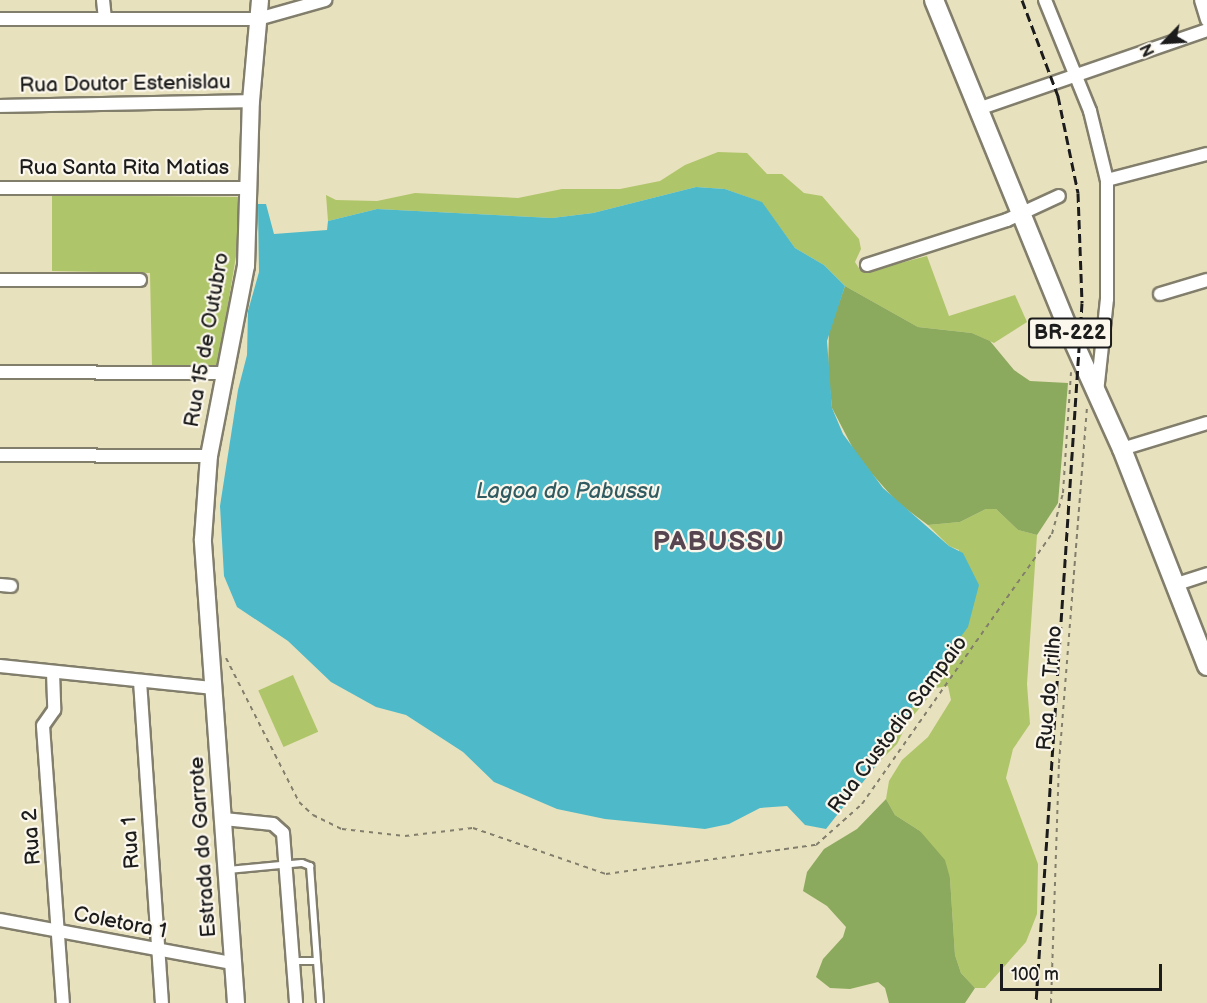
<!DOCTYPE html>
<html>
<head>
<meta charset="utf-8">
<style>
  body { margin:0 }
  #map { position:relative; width:1207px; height:1003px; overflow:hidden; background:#e8e1bd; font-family:"Balsamiq Sans",sans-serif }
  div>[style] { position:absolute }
  .green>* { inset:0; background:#afc569; transform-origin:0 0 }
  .forest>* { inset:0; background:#8baa5d }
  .water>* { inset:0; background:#4ebac9 }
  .path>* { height:2px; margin-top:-1px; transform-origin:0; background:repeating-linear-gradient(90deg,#827e6c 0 4.5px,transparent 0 9px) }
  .roads { filter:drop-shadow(2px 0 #827e6c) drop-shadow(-2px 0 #827e6c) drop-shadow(0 2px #827e6c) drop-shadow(0 -2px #827e6c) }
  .service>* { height:6px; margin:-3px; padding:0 3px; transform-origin:3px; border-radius:3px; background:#fff }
  .minor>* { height:12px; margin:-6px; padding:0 6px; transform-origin:6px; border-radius:6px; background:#fff }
  .secondary>* { height:16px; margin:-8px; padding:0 8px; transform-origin:8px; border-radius:8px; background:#fff }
  .primary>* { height:18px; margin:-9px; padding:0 9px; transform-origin:9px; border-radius:9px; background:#fff }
  .rail>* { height:3px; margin-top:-1.5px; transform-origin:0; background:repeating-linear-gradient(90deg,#1c1c1c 0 9px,transparent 0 13.5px) }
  span { translate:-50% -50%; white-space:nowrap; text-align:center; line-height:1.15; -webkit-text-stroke:4.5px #fbf7ec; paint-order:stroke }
  .shield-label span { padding:2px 4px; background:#fbf7ec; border:2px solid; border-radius:4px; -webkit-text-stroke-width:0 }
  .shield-label { font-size:20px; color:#1c1c1c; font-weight:700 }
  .street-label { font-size:21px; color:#1c1c1c }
  .water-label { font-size:22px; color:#305b61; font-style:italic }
  .district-label { font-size:27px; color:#574651; font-weight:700; letter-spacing:1.5px }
  .north { position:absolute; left:1135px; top:12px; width:60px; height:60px; -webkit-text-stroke:4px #fbf7ec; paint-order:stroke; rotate:245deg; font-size:16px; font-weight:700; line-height:24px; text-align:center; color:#1c1c1c }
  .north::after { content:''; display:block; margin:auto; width:21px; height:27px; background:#1c1c1c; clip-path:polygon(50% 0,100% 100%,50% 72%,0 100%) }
  .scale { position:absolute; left:1000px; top:964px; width:162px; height:27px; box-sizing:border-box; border:3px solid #1c1c1c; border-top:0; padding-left:8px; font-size:18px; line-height:21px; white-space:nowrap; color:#1c1c1c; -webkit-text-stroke:4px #fbf7ec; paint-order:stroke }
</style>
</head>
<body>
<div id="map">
  <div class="green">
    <div style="clip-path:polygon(718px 152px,747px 153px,767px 174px,782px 174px,804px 193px,822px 196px,859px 239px,861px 249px,855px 262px,860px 270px,866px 272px,927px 256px,949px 316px,1015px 295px,1027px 322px,994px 343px,972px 333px,918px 327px,845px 286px,824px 265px,795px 248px,761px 202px,725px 189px,696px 187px,593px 213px,552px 218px,377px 209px,328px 221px,326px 195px,336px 200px,377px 201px,415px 193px,518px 198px,562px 189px,620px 189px,660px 181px,685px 165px)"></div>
    <div style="clip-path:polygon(52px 195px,239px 197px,238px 244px,218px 365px,152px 366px,150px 273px,52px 271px)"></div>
    <div style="clip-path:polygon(986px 509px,996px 509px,1018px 530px,1037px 535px,1027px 684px,1030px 724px,1013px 749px,1006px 778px,1038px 864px,1037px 914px,1026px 942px,985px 988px,975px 988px,961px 973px,955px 955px,950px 878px,920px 831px,895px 815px,886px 799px,889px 781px,902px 760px,928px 737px,951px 700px,948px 686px,936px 688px,908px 722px,897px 744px,878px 763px,933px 674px,959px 550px,949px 546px,928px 525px,960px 522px)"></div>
    <div style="left:293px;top:675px;width:62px;height:38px;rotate:66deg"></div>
  </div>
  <div class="forest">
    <div style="clip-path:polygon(845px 286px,918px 327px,972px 333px,990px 341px,1014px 370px,1030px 381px,1068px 383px,1058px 503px,1037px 535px,1018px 530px,996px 509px,986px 509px,960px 522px,928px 525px,897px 502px,858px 458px,832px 408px,828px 370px,829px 331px)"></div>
    <div style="clip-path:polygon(886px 799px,895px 815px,920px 831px,945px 860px,950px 878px,955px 955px,961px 973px,975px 988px,965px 1003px,889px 1003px,885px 988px,878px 982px,850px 989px,830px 988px,816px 977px,823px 959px,843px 937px,846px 927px,827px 906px,803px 891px,807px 872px,824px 849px,857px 829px)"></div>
  </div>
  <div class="water">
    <div style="clip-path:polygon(696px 187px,725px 189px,762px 202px,795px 248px,824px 265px,845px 286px,827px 341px,832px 408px,843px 434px,883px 488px,949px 546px,963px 553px,979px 585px,968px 627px,933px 674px,878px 763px,826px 829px,805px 825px,787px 806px,760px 808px,729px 824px,705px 829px,605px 819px,557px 809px,494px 782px,463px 752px,406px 715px,376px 707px,331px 682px,288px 641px,237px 607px,224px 576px,220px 506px,238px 390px,247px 355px,248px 311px,259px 272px,258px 204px,266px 204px,274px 234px,327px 230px,328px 221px,377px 209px,552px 218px,593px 213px)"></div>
  </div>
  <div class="path">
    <div style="left:226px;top:658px;width:161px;rotate:63.1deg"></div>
    <div style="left:299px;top:802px;width:19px;rotate:43deg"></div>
    <div style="left:313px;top:815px;width:32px;rotate:26deg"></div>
    <div style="left:342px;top:829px;width:63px;rotate:6.3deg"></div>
    <div style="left:405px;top:836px;width:68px;rotate:-6.7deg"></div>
    <div style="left:473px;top:828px;width:141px;rotate:19.1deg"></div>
    <div style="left:606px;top:874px;width:212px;rotate:-7.9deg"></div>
    <div style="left:816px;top:845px;width:62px;rotate:-41.7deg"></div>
    <div style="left:862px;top:804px;width:330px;rotate:-54.9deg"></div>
    <div style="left:1052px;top:534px;width:42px;rotate:-75deg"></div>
    <div style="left:1063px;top:493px;width:121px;rotate:-86.2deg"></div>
    <div style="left:1051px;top:1003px;width:240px;rotate:-88.1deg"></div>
    <div style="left:1059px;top:763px;width:357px;rotate:-85.5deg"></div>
  </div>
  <div class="roads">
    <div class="service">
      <div style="left:228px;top:870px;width:74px;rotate:-5.4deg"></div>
      <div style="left:302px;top:863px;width:9px;rotate:21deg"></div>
      <div style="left:310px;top:866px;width:137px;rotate:85.8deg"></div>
      <div style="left:293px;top:961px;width:23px"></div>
    </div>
    <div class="minor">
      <div style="left:103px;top:0;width:19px;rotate:84deg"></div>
      <div style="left:1045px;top:0;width:120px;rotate:67.9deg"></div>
      <div style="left:1090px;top:111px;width:71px;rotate:76.2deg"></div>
      <div style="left:1107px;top:180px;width:119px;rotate:90deg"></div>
      <div style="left:1107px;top:299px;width:94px;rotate:96.1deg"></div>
      <div style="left:1201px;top:0;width:21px;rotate:73deg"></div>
      <div style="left:0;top:19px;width:258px"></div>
      <div style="left:258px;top:19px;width:70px;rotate:-15.8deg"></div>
      <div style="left:0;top:106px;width:251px;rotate:-1.1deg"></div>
      <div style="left:981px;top:108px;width:239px;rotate:-19deg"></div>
      <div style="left:1107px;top:180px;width:103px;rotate:-14.6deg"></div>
      <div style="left:0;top:188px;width:248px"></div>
      <div style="left:867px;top:265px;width:147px;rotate:-17.8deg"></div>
      <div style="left:1007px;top:220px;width:57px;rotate:-24.8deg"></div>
      <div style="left:0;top:280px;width:140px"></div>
      <div style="left:1160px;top:294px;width:49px;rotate:-16.6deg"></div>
      <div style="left:0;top:372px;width:224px;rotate:0.3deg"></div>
      <div style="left:1122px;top:449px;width:89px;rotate:-17deg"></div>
      <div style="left:0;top:455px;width:209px;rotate:0.3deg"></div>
      <div style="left:1177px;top:584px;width:32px;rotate:-18deg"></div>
      <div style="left:0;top:585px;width:11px;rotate:5deg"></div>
      <div style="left:0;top:666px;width:215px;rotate:5.9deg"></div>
      <div style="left:53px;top:672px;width:38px;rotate:88deg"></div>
      <div style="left:54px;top:710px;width:19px;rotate:125deg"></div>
      <div style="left:43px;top:726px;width:278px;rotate:85.9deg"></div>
      <div style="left:140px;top:681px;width:323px;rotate:86.1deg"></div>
      <div style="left:224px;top:819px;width:49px;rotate:5.8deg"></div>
      <div style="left:273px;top:824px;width:13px;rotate:42deg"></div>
      <div style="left:283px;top:833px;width:170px;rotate:85.6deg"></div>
      <div style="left:0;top:920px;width:237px;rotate:10.5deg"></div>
    </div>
    <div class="secondary">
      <div style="left:236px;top:1003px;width:465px;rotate:-94.1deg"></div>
      <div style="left:203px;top:539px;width:83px;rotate:-85.9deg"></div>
      <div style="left:209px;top:456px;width:194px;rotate:-79deg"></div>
      <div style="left:246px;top:266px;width:165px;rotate:-88.3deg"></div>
      <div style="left:251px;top:101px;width:101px;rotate:-84.9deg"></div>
    </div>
    <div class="primary">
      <div style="left:934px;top:0;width:363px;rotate:67.8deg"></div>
      <div style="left:1071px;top:336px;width:124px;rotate:65.7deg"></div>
      <div style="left:1122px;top:449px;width:233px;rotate:68.6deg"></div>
    </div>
  </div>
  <div class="rail">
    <div style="left:1022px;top:0;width:103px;rotate:69.4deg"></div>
    <div style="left:1058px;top:96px;width:99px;rotate:78.3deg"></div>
    <div style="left:1078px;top:193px;width:110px;rotate:87.9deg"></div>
    <div style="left:1082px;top:303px;width:702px;rotate:93.76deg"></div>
  </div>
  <div class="shield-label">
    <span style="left:1070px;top:333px">BR-222</span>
  </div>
  <div class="street-label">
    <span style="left:125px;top:84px;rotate:-1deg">Rua Doutor Estenislau</span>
    <span style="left:124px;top:168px">Rua Santa Rita Matias</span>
    <span style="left:207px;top:340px;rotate:-80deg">Rua 15 de Outubro</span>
    <span style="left:1050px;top:688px;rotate:-85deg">Rua do Trilho</span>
    <span style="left:898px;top:725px;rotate:-53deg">Rua Custodio Sampaio</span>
    <span style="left:32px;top:837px;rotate:-94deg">Rua 2</span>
    <span style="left:131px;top:843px;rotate:-94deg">Rua 1</span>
    <span style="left:203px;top:847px;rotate:-94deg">Estrada do Garrote</span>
    <span style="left:120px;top:923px;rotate:11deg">Coletora 1</span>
  </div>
  <div class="water-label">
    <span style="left:568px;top:492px">Lagoa do Pabussu</span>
  </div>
  <div class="district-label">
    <span style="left:719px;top:543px">PABUSSU</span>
  </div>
  <div class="north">N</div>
  <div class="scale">100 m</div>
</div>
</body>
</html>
